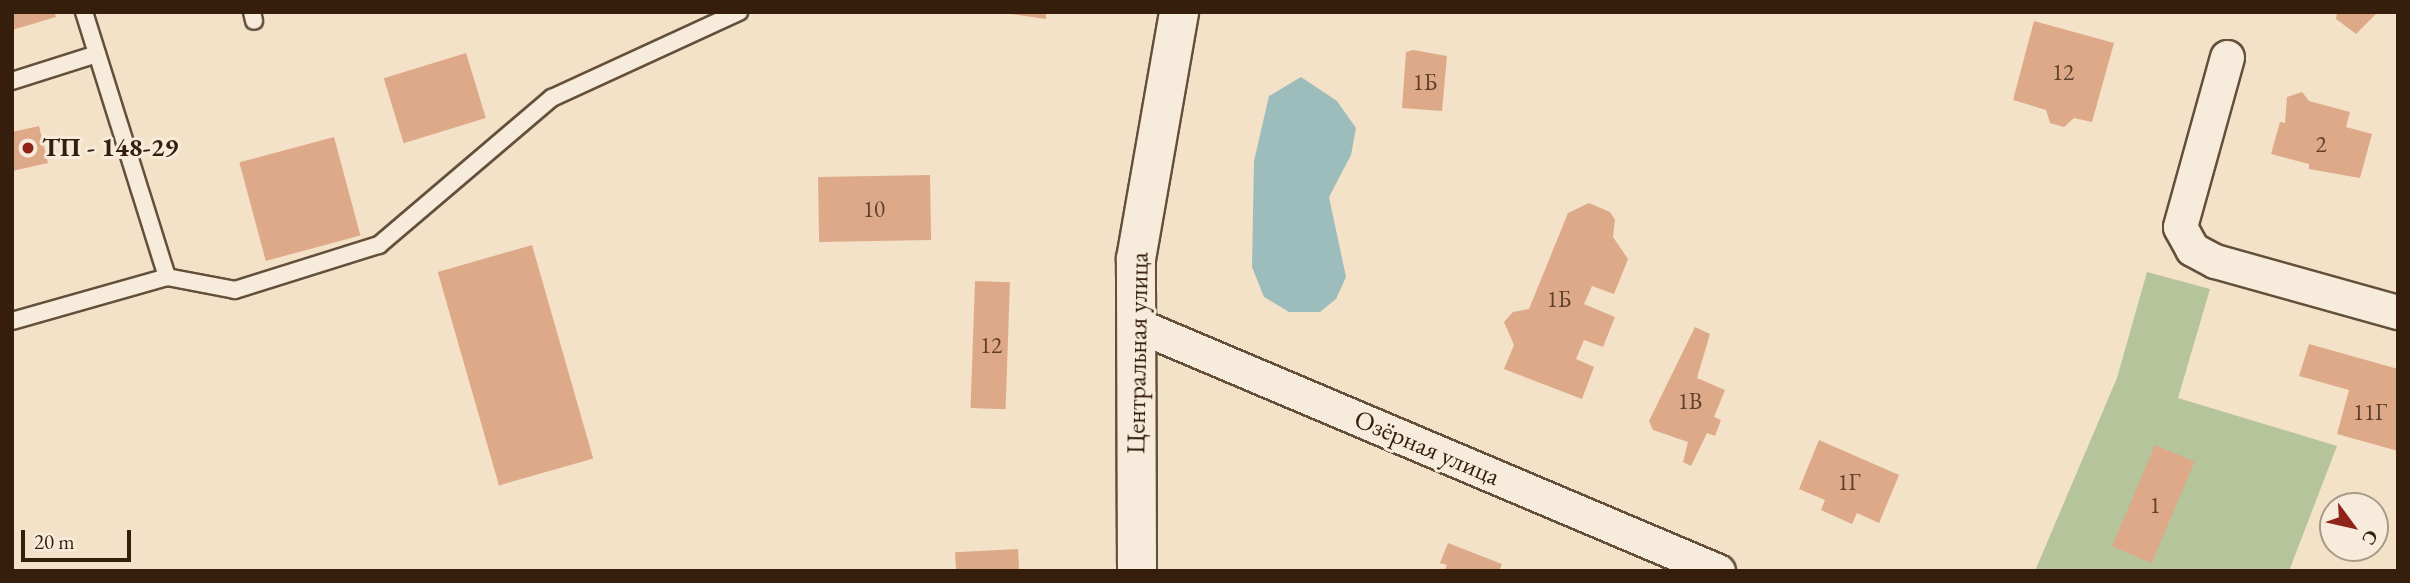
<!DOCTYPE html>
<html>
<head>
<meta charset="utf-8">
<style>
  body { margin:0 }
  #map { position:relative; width:2410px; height:583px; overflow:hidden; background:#f3e2c7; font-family:"EB Garamond",serif }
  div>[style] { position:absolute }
  .green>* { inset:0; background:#b5c49a }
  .water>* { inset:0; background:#9dbcbc }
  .building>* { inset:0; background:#dea989; transform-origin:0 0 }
  .roads { filter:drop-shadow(2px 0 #644f3b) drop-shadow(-2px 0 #644f3b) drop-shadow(0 2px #644f3b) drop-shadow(0 -2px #644f3b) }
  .lane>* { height:16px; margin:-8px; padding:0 8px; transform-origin:8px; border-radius:8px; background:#f7ecdb }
  .street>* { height:33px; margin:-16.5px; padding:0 16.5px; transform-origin:16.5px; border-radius:16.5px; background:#f7ecdb }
  .secondary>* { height:38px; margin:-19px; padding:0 19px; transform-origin:19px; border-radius:19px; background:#f7ecdb }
  .dots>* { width:19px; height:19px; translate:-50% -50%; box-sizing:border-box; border:4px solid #f7ecdb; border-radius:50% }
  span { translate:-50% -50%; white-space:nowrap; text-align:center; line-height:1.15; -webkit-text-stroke:6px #f7ecdb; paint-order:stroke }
  .number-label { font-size:23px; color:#5f412b }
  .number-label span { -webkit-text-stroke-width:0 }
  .poi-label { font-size:26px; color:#351e0c; font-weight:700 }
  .left { translate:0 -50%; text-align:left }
  .street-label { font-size:26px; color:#351e0c }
  .frame { position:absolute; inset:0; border:14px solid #351e0c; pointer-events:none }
  .north { position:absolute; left:2319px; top:492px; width:70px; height:70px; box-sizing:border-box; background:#f7ecdb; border:2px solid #a99a88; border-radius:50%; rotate:123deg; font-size:19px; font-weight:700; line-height:28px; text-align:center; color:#351e0c }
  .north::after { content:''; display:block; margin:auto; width:24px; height:32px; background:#8f2418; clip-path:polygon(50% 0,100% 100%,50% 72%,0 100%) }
  .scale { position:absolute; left:21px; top:530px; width:110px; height:32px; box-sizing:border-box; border:4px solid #351e0c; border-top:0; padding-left:9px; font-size:21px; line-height:24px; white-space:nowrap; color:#351e0c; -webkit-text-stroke:5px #f7ecdb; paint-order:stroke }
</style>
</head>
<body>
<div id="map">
  <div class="green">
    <div style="clip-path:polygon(2147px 272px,2210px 289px,2178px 398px,2337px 446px,2289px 571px,2035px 571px,2117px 378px)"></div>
  </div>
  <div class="water">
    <div style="clip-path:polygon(1301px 77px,1337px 101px,1356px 128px,1351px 155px,1329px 197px,1346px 277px,1336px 299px,1320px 312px,1289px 312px,1264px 297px,1252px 267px,1254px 161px,1269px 96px)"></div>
  </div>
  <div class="building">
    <div style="clip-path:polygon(12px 12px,54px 12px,56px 17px,12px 30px)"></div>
    <div style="clip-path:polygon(997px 12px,1046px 12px,1046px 19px)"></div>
    <div style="clip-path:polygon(2337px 12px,2378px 12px,2356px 34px,2336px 19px)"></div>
    <div style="clip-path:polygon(2034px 21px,2114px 43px,2092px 122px,2074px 118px,2064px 127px,2050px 123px,2046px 110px,2013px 100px)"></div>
    <div style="clip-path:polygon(1413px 50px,1447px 56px,1442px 111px,1402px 108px,1406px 52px)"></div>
    <div style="left:466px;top:53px;width:68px;height:86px;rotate:73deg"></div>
    <div style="clip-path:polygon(2302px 92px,2309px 101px,2350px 112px,2346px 127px,2372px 134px,2360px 178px,2309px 169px,2309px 164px,2271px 154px,2280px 122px,2285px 123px,2287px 97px)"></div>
    <div style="clip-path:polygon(39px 126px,48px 163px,12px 171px,12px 132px)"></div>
    <div style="left:334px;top:137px;width:102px;height:98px;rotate:75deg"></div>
    <div style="left:930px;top:175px;width:65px;height:112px;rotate:89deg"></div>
    <div style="clip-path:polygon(1589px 203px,1610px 212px,1615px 220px,1613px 237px,1628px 259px,1614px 294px,1592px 286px,1584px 304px,1615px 317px,1603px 347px,1584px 340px,1576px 359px,1594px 367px,1582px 399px,1504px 369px,1514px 345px,1504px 322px,1513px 312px,1529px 309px,1568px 213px)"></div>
    <div style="left:532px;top:245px;width:222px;height:98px;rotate:74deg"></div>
    <div style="left:975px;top:281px;width:35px;height:127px;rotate:2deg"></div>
    <div style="clip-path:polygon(1695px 327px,1710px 334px,1697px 378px,1725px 390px,1714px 417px,1721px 420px,1715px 436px,1707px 433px,1691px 466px,1683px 462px,1688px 442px,1653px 430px,1649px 421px)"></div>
    <div style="clip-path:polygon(2309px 344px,2398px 369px,2398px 451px,2337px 434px,2349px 390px,2299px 376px)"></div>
    <div style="clip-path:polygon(1819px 440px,1899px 475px,1879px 523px,1857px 513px,1852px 524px,1821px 510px,1825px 500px,1799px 489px)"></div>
    <div style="left:2155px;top:445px;width:43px;height:110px;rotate:23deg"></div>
    <div style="clip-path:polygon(1448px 543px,1502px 564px,1499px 571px,1444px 571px,1447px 565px,1440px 563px)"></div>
    <div style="left:1018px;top:549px;width:22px;height:63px;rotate:87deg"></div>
  </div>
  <div class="roads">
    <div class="lane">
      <div style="left:84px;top:12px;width:278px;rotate:72.6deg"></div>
      <div style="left:252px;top:12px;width:9px;rotate:77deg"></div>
      <div style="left:12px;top:81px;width:89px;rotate:-17.6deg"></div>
      <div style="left:12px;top:321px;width:161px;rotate:-15.8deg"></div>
      <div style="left:167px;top:277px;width:69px;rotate:10.8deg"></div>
      <div style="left:235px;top:290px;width:151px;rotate:-17.4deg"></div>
      <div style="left:379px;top:245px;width:227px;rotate:-40.4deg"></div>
      <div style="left:552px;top:98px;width:206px;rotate:-24.7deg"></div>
    </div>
    <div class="street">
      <div style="left:2227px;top:57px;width:176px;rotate:105.5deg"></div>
      <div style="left:2180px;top:227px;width:25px;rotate:61deg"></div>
      <div style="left:2192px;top:249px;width:26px;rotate:28deg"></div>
      <div style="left:2215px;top:261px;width:190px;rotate:15.6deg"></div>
      <div style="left:1137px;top:325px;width:631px;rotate:22.95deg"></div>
    </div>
    <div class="secondary">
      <div style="left:1137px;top:571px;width:312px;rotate:-90.2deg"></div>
      <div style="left:1136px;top:259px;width:251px;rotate:-80.1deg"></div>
    </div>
  </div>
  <div class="dots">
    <div style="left:28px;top:148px;background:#8f2418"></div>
  </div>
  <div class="number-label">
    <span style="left:2063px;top:72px">12</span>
    <span style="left:1425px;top:82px">1Б</span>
    <span style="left:2321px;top:144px">2</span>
    <span style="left:874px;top:209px">10</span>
    <span style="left:1559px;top:299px">1Б</span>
    <span style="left:991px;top:345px">12</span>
    <span style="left:1690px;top:401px">1В</span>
    <span style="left:2370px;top:412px">11Г</span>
    <span style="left:1849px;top:482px">1Г</span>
    <span style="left:2155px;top:505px">1</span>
  </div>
  <div class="poi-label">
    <span class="left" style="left:42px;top:148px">ТП - 148-29</span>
  </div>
  <div class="street-label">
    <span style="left:1138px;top:353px;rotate:-89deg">Центральная улица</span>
    <span style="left:1427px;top:448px;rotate:23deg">Озёрная улица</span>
  </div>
  <div class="frame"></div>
  <div class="north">С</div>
  <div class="scale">20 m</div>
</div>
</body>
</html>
